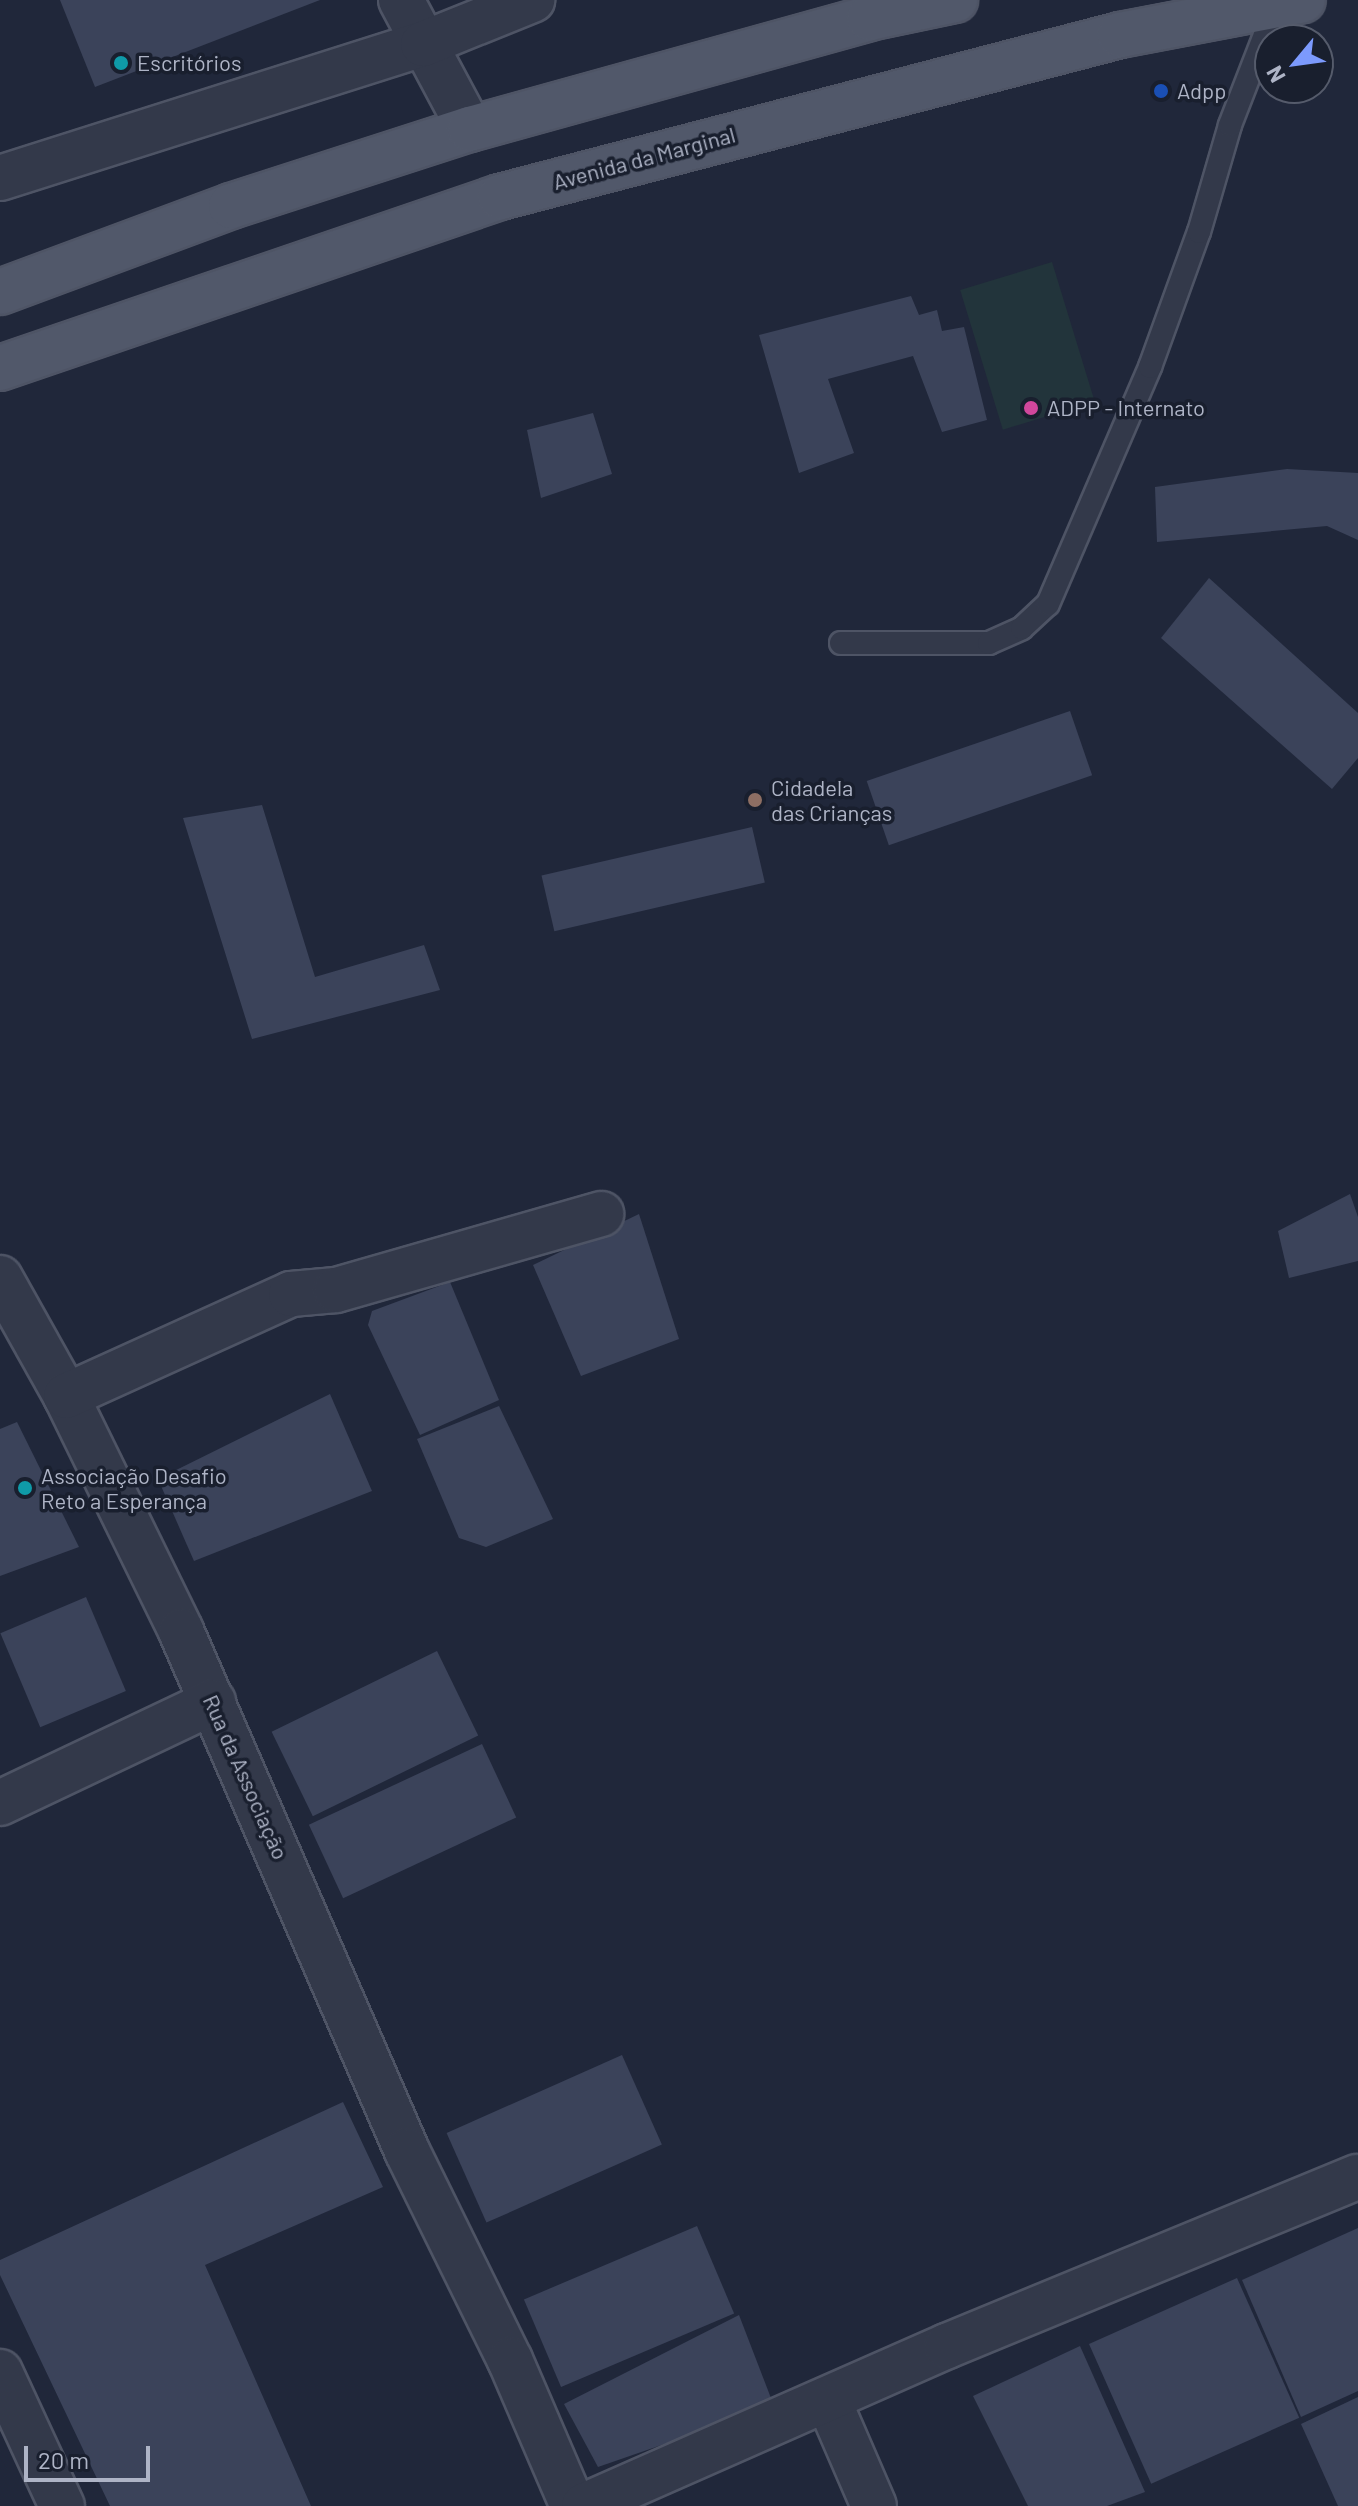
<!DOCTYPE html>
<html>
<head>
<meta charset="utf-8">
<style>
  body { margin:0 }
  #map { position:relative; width:1358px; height:2506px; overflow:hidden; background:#20273a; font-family:Barlow,sans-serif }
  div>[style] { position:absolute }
  .green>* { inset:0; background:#22343b; transform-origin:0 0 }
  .building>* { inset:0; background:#3b435a; transform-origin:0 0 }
  .roads { filter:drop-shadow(2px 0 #4e5465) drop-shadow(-2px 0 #4e5465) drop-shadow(0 2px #4e5465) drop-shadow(0 -2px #4e5465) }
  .service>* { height:22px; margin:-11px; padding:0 11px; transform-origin:11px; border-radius:11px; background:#33394a }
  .minor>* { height:44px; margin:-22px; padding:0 22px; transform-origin:22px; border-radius:22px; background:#33394a }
  .primary>* { height:44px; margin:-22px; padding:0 22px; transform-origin:22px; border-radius:22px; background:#51586a }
  .dots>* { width:22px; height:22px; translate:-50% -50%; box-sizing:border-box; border:4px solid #191f2e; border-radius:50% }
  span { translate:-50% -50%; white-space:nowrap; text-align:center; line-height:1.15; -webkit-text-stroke:7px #191f2e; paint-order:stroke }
  .poi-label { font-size:22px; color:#aeb4c6 }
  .left { translate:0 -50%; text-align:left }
  .street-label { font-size:22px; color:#aeb4c6 }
  .north { position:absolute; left:1254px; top:24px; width:80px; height:80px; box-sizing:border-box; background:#191f2e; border:2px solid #555b6b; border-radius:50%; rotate:241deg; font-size:22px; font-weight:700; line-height:32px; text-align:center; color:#aeb4c6 }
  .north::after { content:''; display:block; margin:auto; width:28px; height:36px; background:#7c9afd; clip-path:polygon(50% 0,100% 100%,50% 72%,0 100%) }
  .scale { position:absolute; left:24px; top:2446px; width:126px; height:36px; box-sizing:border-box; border:4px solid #aeb4c6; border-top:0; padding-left:10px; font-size:24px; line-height:28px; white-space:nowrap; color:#aeb4c6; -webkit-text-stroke:6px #191f2e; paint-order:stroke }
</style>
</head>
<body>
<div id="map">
  <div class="green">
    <div style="left:1052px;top:262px;width:146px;height:96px;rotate:73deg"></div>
  </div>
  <div class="building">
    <div style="clip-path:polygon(60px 0,320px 0,95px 87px)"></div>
    <div style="clip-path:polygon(911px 296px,919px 315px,937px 310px,942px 331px,964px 327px,987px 420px,942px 432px,913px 356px,828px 379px,854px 453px,799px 473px,759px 335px)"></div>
    <div style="clip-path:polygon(593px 413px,612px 474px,541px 498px,527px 430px)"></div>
    <div style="clip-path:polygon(1287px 469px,1358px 473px,1358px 540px,1327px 526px,1157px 542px,1155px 487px)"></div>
    <div style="clip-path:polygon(1209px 578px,1358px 713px,1358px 758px,1332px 789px,1161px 638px)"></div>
    <div style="left:1070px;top:711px;width:68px;height:215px;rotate:71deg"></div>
    <div style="clip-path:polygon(262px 805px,315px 977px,424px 945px,440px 990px,252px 1039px,183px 818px)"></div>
    <div style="left:752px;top:827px;width:57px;height:216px;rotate:77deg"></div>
    <div style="clip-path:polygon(1350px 1194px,1358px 1217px,1358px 1261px,1289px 1278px,1278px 1231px)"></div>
    <div style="clip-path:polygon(639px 1214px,679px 1339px,581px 1376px,533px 1265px)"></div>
    <div style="clip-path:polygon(450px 1282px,499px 1400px,420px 1435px,368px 1325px,372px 1311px)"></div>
    <div style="clip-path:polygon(330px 1394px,372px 1491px,194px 1561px,158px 1479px)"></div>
    <div style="clip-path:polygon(499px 1406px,553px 1519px,486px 1547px,459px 1538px,417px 1439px)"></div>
    <div style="clip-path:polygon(17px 1422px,79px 1547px,0 1576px,0 1429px)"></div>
    <div style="left:86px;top:1597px;width:102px;height:93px;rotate:67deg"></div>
    <div style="left:437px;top:1651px;width:94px;height:184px;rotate:64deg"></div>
    <div style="left:482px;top:1744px;width:81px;height:191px;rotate:65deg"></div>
    <div style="left:622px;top:2055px;width:98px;height:192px;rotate:66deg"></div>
    <div style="clip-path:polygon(343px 2102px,383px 2187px,205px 2265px,311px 2506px,110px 2506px,0 2275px,0 2260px)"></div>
    <div style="left:697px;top:2226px;width:95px;height:188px;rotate:67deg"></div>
    <div style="clip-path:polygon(1358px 2228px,1358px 2391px,1301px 2417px,1242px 2280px)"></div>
    <div style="left:1237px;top:2278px;width:153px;height:162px;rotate:66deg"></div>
    <div style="clip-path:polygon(739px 2315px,774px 2406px,598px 2467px,564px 2404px)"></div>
    <div style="clip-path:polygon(1080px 2346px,1145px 2492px,1107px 2506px,1028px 2506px,973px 2396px)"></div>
    <div style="clip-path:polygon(1358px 2397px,1358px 2506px,1338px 2506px,1301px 2424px)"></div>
  </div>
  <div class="roads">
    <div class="service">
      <div style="left:841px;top:643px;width:148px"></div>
      <div style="left:989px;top:643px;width:36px;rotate:-24deg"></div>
      <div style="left:1022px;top:628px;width:35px;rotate:-43deg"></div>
      <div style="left:1048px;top:604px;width:258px;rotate:-66.7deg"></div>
      <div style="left:1150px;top:367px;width:144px;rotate:-70.1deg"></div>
      <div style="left:1199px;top:232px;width:111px;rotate:-73.8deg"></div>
      <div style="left:1230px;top:125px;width:130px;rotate:-68.8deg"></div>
    </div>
    <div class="minor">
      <div style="left:401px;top:0;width:146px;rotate:61.9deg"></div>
      <div style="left:0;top:178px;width:444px;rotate:-17.6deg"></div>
      <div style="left:423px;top:44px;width:118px;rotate:-22deg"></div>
      <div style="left:0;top:1278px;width:135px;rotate:60.8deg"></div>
      <div style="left:66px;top:1396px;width:262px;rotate:63.9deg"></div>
      <div style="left:181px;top:1631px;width:567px;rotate:66.51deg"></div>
      <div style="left:407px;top:2151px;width:233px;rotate:63.8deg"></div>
      <div style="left:510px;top:2360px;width:159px;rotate:66.7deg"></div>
      <div style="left:66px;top:1396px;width:247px;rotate:-24.4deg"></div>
      <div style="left:291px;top:1294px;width:45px;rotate:-5.1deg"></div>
      <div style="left:336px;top:1290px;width:276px;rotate:-16deg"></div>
      <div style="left:0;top:1803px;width:236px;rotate:-25.4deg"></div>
      <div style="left:0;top:2372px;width:148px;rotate:65.2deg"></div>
      <div style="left:829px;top:2402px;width:113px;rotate:66.6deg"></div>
      <div style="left:584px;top:2506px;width:397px;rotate:-23.8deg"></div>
      <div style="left:947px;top:2346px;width:444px;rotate:-22.4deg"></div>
    </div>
    <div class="primary">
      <div style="left:0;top:292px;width:246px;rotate:-20.4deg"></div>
      <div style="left:231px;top:206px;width:251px;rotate:-17.9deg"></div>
      <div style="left:470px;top:129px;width:414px;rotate:-15.5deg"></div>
      <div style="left:869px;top:18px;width:88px;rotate:-11.8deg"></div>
      <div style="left:0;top:368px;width:528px;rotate:-18.88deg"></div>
      <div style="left:500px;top:197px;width:641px;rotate:-14.64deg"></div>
      <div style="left:1120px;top:35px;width:186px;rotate:-10.8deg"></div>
    </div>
  </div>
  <div class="dots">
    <div style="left:121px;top:63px;background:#0f9aa8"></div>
    <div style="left:1161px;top:91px;background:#1a4fb4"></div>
    <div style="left:1031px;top:408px;background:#d1479c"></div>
    <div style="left:755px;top:800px;background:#8d6e63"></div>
    <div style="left:25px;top:1488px;background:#0f9aa8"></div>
  </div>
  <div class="poi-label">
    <span class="left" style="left:137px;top:63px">Escritórios</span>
    <span class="left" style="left:1177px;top:91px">Adpp</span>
    <span class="left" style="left:1047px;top:408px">ADPP - Internato</span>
    <span class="left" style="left:771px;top:800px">Cidadela<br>das Crianças</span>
    <span class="left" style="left:41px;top:1488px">Associação Desafio<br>Reto a Esperança</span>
  </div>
  <div class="street-label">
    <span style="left:644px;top:158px;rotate:-15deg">Avenida da Marginal</span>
    <span style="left:246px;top:1777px;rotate:66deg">Rua da Associação</span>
  </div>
  <div class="north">N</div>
  <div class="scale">20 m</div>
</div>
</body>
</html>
